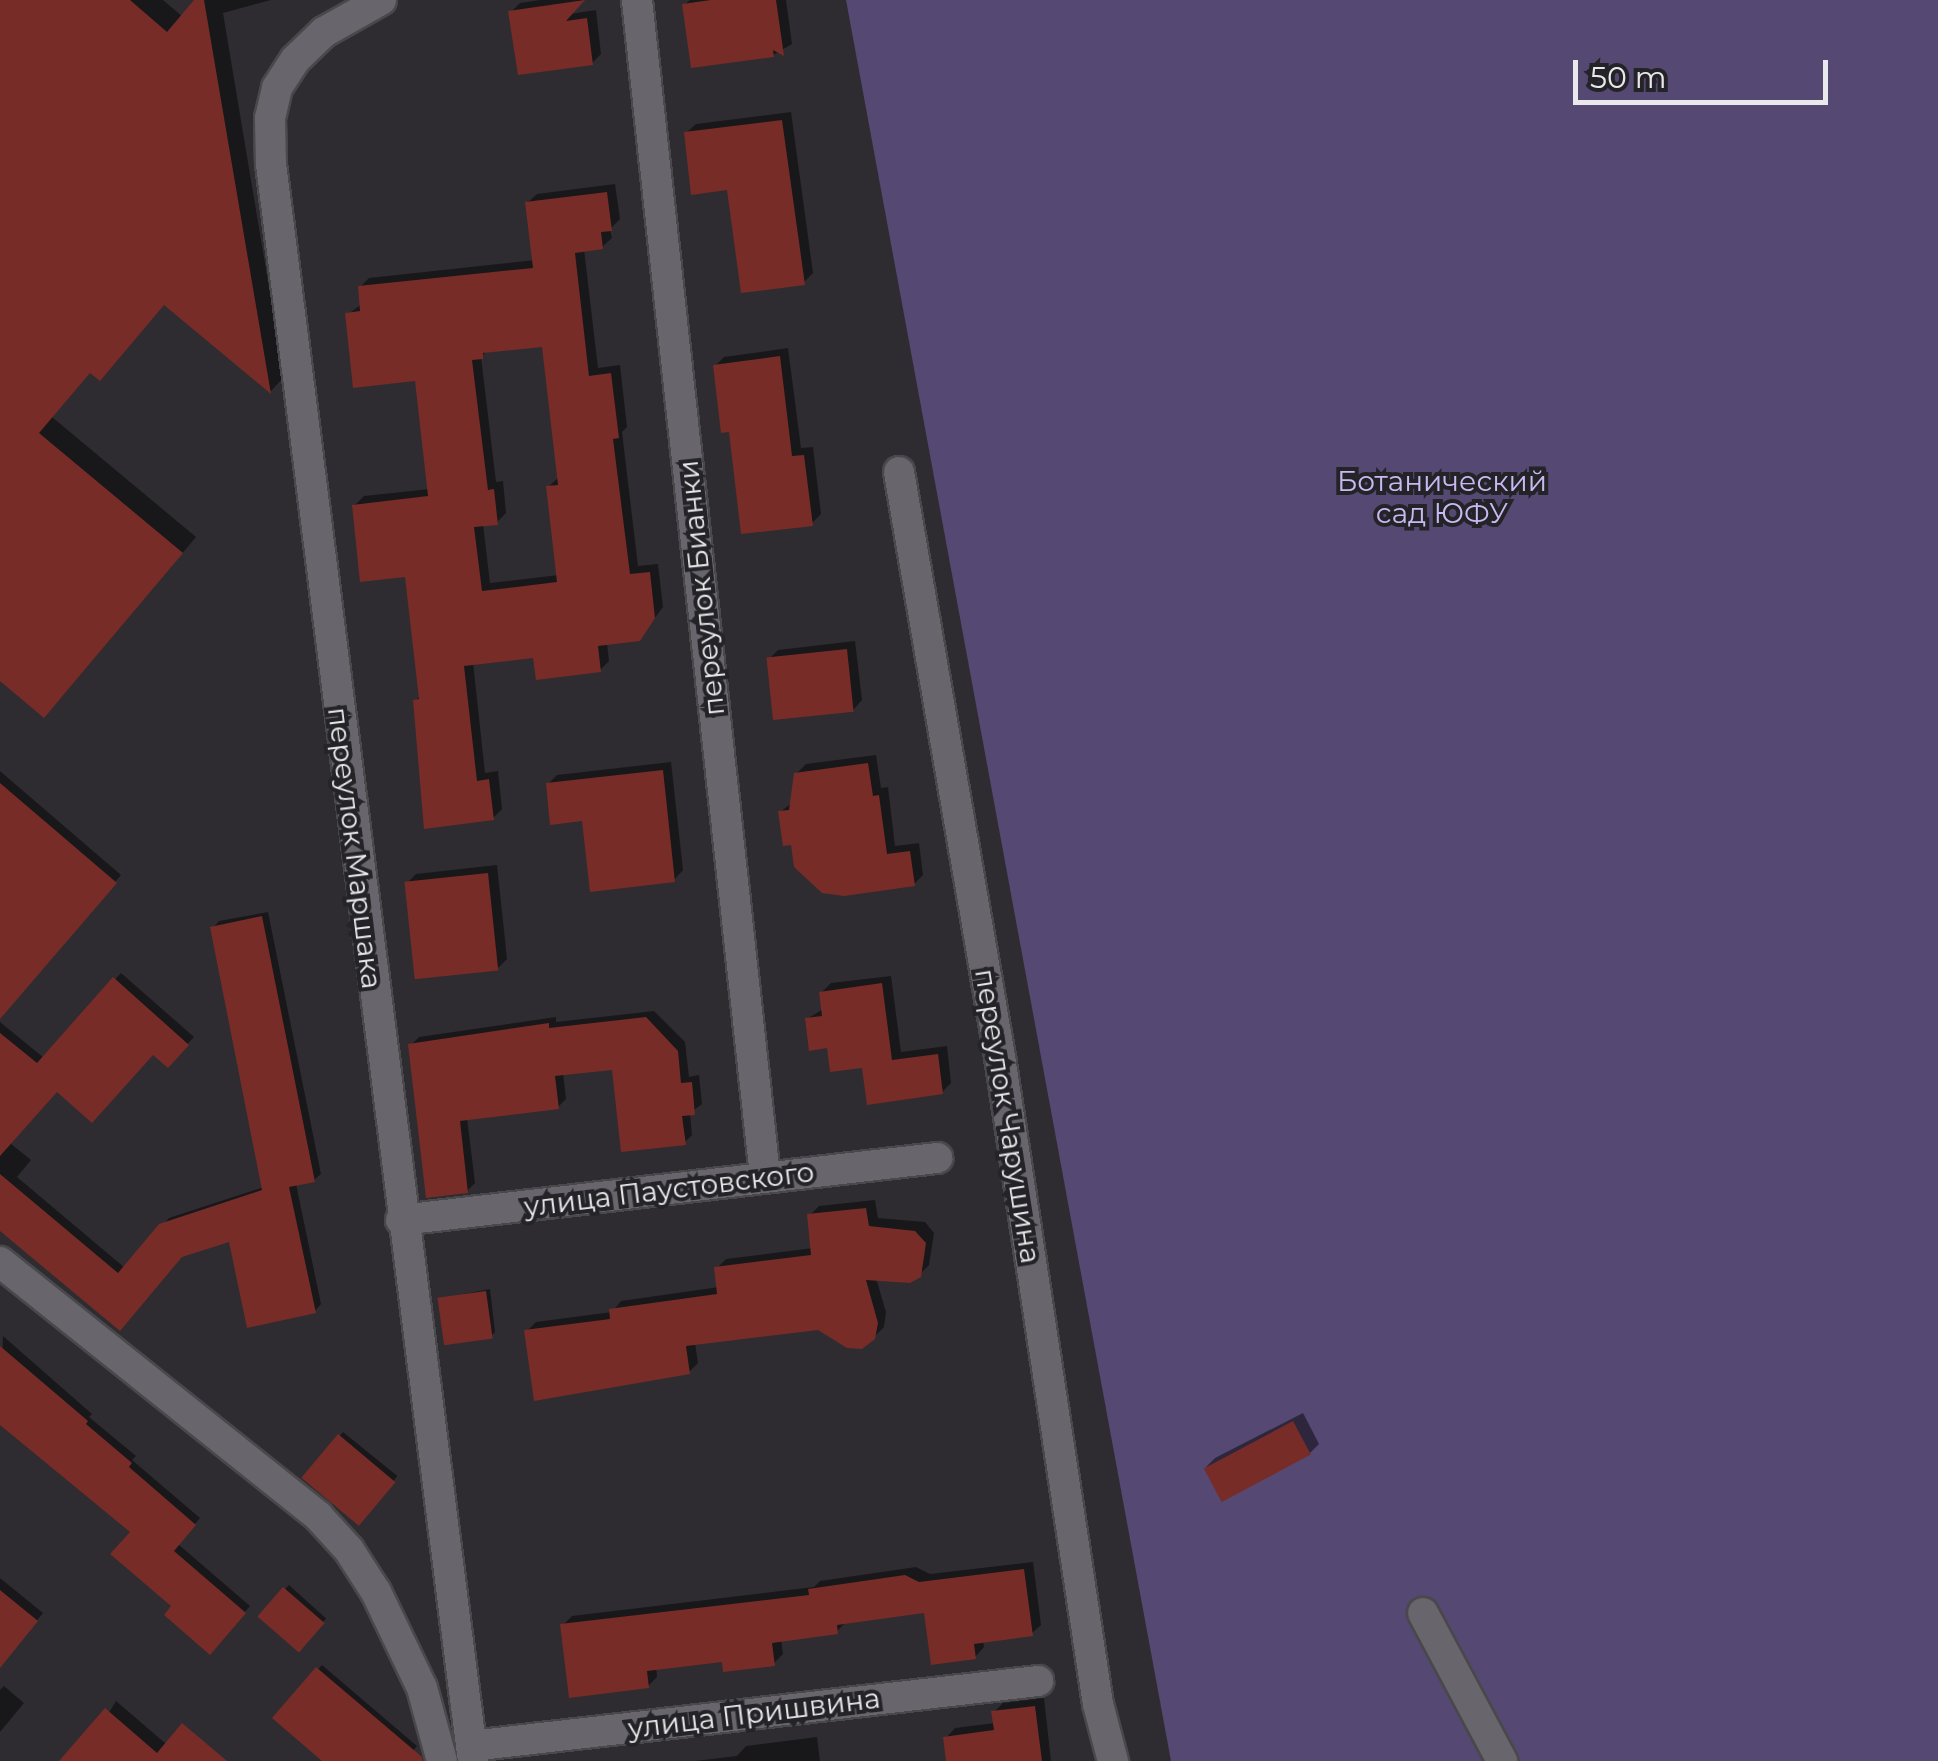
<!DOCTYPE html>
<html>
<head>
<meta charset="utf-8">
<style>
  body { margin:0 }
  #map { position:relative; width:1938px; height:1761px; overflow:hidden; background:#2e2c31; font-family:Montserrat,sans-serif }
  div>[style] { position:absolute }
  .green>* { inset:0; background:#554872 }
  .shadow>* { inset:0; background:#0007; transform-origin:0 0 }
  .building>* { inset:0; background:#782c27; transform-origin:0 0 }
  .roads { filter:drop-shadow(2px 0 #49484b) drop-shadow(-2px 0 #49484b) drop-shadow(0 2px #49484b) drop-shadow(0 -2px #49484b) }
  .minor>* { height:30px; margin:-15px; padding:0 15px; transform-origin:15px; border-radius:15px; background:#68666c }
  span { translate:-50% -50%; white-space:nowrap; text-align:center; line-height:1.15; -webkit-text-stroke:8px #242327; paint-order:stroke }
  .park-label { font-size:28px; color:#cab8f3 }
  .street-label { font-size:28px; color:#e9e8eb }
  .scale { position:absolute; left:1573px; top:60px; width:255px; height:45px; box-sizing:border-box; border:5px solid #e9e8eb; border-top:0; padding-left:12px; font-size:30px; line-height:35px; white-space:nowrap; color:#e9e8eb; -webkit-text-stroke:8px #242327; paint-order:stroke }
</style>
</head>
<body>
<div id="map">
  <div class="green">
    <div style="clip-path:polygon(846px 0,1938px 0,1938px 1761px,1171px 1761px)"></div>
  </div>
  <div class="shadow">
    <div style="clip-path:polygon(0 0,163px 0,183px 17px,198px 0,271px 0,223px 13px,284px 377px,271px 391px,165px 302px,91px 371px,52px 417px,196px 537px,59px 700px,0 677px)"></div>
    <div style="clip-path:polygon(540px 0,583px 0,570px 14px,596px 10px,601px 54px,592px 63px,511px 12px,520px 3px)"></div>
    <div style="clip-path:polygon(690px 0,786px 0,792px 44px,773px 55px,684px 5px)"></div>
    <div style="clip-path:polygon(791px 112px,813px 273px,804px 282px,686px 133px,696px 124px)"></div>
    <div style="clip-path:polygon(evenodd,615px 184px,620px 219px,610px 229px,612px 238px,602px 247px,584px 249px,598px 368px,620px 365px,627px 427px,622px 432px,638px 566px,658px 564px,663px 607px,639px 639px,607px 643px,609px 661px,600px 670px,535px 655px,473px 662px,485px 773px,498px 771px,502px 809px,493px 818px,415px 701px,421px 695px,407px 574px,355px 505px,364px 496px,430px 489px,417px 378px,348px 314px,362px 304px,360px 287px,369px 278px,535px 260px,527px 203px,537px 194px,615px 184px,544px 344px,558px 478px,548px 487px,559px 575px,490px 583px,483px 524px,497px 522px,506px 513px,503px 481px,496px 482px,481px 357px,488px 350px,544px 344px)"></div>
    <div style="clip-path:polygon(788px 348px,801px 448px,813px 447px,821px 514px,812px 523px,715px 366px,724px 357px)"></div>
    <div style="clip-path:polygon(855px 641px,862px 700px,853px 710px,769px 659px,778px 650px)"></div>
    <div style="clip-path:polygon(876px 755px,881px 788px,888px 787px,895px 846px,919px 843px,923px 875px,914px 884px,793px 842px,780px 812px,792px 803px,796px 774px,806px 764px)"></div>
    <div style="clip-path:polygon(671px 762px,683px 870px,674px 880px,584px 818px,548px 784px,557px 775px)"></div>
    <div style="clip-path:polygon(0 771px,121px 875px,0 1016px)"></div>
    <div style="clip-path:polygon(497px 865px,507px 959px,498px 968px,407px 883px,416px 874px)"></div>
    <div style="clip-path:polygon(268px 912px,321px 1174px,314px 1180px,296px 1184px,321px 1304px,315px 1311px,230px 1238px,183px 1254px,126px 1321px,0 1227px,0 1022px,44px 1058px,121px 973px,194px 1037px,168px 1065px,153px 1052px,57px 1089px,10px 1143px,31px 1160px,17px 1177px,125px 1268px,169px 1218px,264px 1187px,213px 928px,219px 921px)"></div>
    <div style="clip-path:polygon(891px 976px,901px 1052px,947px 1046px,951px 1083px,942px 1092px,864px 1065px,829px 1045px,807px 1019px,823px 1009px,821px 993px,831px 983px)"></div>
    <div style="clip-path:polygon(654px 1011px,685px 1042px,689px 1077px,699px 1075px,702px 1104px,690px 1113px,692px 1135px,685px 1142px,614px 1067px,563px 1073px,566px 1099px,558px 1107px,467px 1118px,475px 1183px,467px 1191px,411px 1045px,419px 1037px,556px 1017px,556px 1022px)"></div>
    <div style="clip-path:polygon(875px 1200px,878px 1218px,925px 1222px,934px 1233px,929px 1265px,919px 1275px,876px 1278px,886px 1312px,884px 1327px,874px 1337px,818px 1327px,695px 1343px,698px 1363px,689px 1372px,527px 1331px,536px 1322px,612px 1312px,621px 1301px,719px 1287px,717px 1268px,726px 1259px,813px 1248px,810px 1215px,819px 1206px)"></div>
    <div style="clip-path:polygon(490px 1289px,495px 1332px,491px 1336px,439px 1299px)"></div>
    <div style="clip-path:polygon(3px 1336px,92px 1414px,89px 1417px,136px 1456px,132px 1460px,200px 1518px,178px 1544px,250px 1606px,210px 1652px,175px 1606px,133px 1532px,0 1422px)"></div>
    <div style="clip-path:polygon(1303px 1413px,1319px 1444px,1310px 1453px,1206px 1467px,1215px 1458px)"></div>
    <div style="left:343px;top:1432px;width:70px;height:60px;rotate:39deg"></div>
    <div style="clip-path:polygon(1033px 1562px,1041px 1625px,1031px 1634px,983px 1641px,984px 1647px,975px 1657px,926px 1610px,847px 1621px,837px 1631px,781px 1639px,783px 1654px,774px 1663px,724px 1659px,656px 1667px,657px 1677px,648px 1686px,563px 1625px,572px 1616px,814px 1587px,820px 1581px,916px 1567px,930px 1574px)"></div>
    <div style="clip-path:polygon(0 1578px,43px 1613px,0 1665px)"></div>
    <div style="left:289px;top:1585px;width:50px;height:42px;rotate:42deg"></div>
    <div style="clip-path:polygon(322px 1665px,417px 1746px,404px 1761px,345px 1761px,276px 1718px)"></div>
    <div style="clip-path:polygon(4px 1686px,24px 1703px,0 1732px,0 1690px)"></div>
    <div style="clip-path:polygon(1044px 1698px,1051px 1761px,949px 1761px,946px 1738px,955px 1728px,995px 1723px,994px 1712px,1003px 1703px)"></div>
    <div style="clip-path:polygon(116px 1701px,179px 1755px,174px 1761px,80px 1761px)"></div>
    <div style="clip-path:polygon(817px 1737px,820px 1761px,695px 1761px,737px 1756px,746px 1746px)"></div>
  </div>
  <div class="building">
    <div style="clip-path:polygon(0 0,130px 0,167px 32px,194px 0,204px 0,271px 394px,164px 305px,100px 381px,90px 373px,39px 433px,183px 553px,44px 718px,0 681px)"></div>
    <div style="clip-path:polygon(585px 0,566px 21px,587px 18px,593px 65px,518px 75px,508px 11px)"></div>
    <div style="clip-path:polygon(711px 0,776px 0,784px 56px,773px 50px,774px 57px,691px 68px,682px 4px)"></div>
    <div style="clip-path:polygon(782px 120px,805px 285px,741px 293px,727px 190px,691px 195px,684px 132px)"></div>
    <div style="clip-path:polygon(evenodd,607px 192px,612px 231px,601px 232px,603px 249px,575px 253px,589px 376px,611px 373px,619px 438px,613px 439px,630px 574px,650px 572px,655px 618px,640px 641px,598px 646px,601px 672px,536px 680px,533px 658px,464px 666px,477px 781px,489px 779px,494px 820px,424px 829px,413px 700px,419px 699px,405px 577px,360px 582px,352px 505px,428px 496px,415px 381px,353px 388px,345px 313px,360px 311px,358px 286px,533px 268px,525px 202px,607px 192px,542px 347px,558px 485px,546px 486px,557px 582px,482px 591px,474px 527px,498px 525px,494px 489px,488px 490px,472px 360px,483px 359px,483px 353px,542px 347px)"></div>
    <div style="clip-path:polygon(780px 356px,792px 456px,804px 455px,813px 526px,741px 534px,729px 432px,721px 433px,713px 365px)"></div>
    <div style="left:847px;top:649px;width:63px;height:81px;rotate:84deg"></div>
    <div style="clip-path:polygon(868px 763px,873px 796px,879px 795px,887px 854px,910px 851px,915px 886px,844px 896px,822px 893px,794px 867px,791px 845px,783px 846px,778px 811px,789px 810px,794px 773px)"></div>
    <div style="clip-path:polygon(663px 770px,675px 882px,590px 892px,582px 821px,550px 825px,546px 783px)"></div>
    <div style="clip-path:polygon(0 783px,117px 883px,0 1019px)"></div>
    <div style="left:488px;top:873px;width:98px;height:84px;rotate:84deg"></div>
    <div style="clip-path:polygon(262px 916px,315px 1182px,289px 1187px,316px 1313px,247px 1328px,229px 1242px,182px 1257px,120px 1331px,0 1231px,0 1174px,118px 1273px,159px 1224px,262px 1190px,210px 927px)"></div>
    <div style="clip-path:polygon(113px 977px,189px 1045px,168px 1068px,153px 1055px,92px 1123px,57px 1092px,0 1156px,0 1033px,37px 1063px)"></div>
    <div style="clip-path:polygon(882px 983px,892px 1060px,938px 1054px,943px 1094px,867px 1105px,862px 1068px,830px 1072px,827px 1048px,809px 1051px,805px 1018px,822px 1016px,819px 992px)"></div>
    <div style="clip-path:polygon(646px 1017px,678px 1051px,681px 1083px,692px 1082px,695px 1115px,682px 1116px,686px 1145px,621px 1152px,612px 1070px,555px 1076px,559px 1109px,460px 1121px,468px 1193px,426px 1198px,408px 1044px,549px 1023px,549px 1028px)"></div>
    <div style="clip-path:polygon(866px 1208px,869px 1226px,915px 1231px,926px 1243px,921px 1277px,910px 1283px,866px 1280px,878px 1323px,875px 1339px,862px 1349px,847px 1348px,818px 1330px,686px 1346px,690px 1374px,534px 1401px,524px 1330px,610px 1319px,609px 1309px,717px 1294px,714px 1267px,811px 1255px,807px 1214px)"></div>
    <div style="left:486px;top:1291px;width:48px;height:49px;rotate:82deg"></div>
    <div style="clip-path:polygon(0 1346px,88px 1421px,86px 1424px,132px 1463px,129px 1467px,196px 1525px,174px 1551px,246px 1613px,210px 1655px,164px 1615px,171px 1606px,110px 1554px,130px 1532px,0 1425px)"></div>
    <div style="left:1293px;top:1421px;width:38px;height:101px;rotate:62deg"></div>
    <div style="left:338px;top:1434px;width:75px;height:57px;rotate:40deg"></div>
    <div style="clip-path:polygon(1024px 1569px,1033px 1636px,974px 1644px,976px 1659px,931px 1665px,924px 1613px,837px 1625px,838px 1634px,772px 1643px,775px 1666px,723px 1672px,722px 1662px,647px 1671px,649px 1688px,569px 1698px,560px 1624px,809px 1595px,808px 1589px,905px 1575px,919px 1582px)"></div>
    <div style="left:283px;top:1587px;width:55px;height:39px;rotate:41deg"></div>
    <div style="clip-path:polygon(0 1590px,38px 1621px,0 1668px)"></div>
    <div style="clip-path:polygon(316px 1667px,422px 1757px,423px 1761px,322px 1761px,272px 1718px)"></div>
    <div style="clip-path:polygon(1035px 1706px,1042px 1761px,946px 1761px,943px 1737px,994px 1730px,991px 1711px)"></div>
    <div style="clip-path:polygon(105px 1708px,157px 1753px,182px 1723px,227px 1761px,59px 1761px)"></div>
  </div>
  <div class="roads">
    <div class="minor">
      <div style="left:381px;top:0;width:65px;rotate:150.7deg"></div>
      <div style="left:324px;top:32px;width:40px;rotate:136deg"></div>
      <div style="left:295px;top:60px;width:33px;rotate:123deg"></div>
      <div style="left:277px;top:88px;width:31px;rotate:103deg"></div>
      <div style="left:270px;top:118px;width:46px;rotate:88.8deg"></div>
      <div style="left:271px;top:164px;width:1610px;rotate:82.79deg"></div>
      <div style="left:637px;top:0;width:1184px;rotate:83.79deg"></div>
      <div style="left:899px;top:472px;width:594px;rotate:80.2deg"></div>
      <div style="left:1000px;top:1057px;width:654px;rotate:81.39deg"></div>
      <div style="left:1098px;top:1704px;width:59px;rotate:75.3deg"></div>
      <div style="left:401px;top:1220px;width:540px;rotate:-6.6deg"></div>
      <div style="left:0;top:1262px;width:407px;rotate:38.6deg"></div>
      <div style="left:318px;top:1516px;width:46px;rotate:47.6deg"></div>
      <div style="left:349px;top:1550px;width:50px;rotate:57.3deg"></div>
      <div style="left:376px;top:1592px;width:106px;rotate:64.4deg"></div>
      <div style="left:422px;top:1688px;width:76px;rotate:74.7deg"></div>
      <div style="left:1423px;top:1613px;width:168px;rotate:61.9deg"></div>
      <div style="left:471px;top:1746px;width:571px;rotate:-6.54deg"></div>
    </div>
  </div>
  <div class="park-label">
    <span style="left:1442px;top:497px">Ботанический<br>сад ЮФУ</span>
  </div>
  <div class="street-label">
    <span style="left:701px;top:588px;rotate:-96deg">переулок Бианки</span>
    <span style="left:355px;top:848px;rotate:83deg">переулок Маршака</span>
    <span style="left:1008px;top:1116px;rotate:81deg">переулок Чарушина</span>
    <span style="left:669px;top:1189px;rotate:-7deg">улица Паустовского</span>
    <span style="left:754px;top:1713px;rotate:-7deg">улица Пришвина</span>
  </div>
  <div class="scale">50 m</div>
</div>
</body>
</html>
